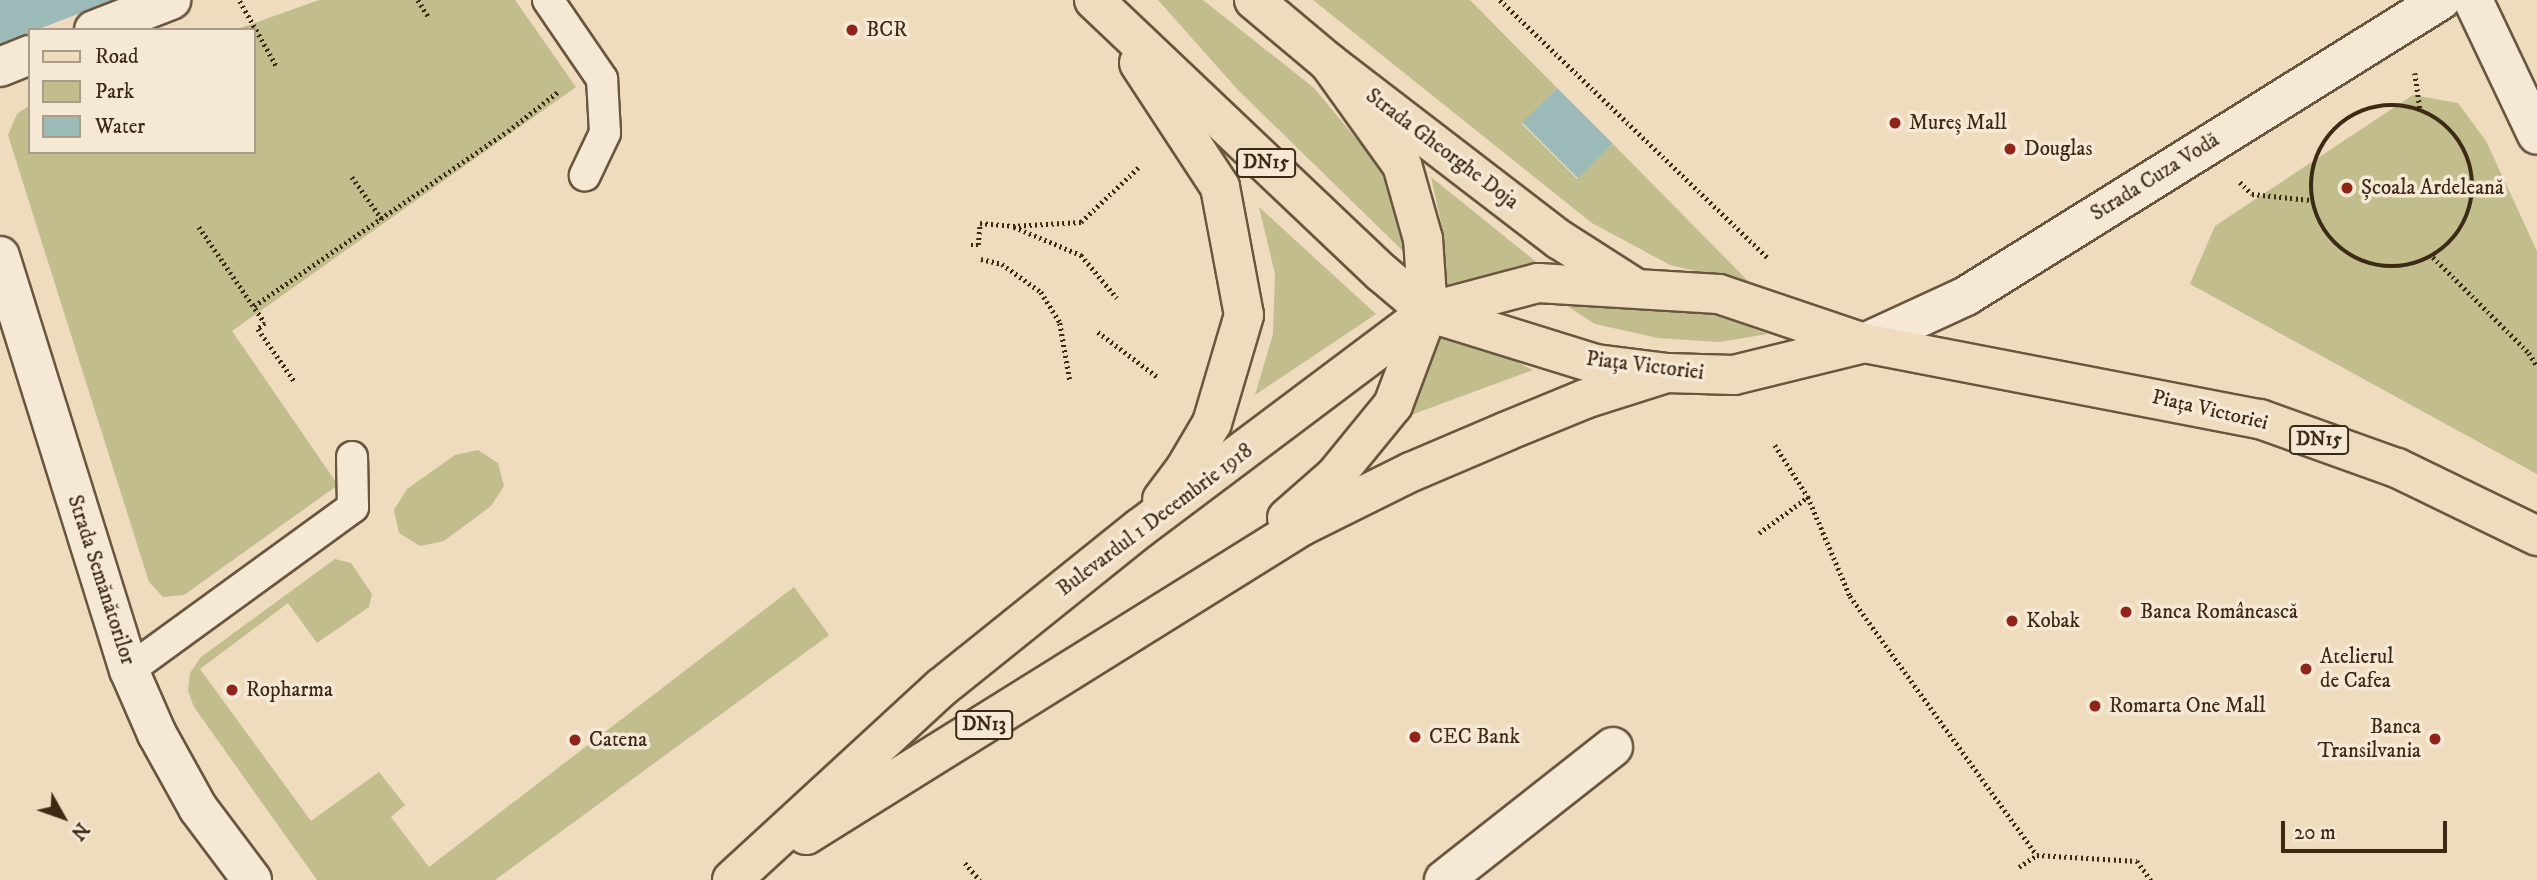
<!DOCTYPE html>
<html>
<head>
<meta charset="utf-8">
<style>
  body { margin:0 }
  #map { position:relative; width:2537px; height:880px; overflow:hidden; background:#efdbbe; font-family:"IM FELL DW Pica",serif }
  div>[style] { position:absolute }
  .green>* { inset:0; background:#c1bd8c }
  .water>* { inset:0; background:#9bbab8; transform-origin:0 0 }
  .path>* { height:4.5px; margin-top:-2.25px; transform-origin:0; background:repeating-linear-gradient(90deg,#3c2a15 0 2px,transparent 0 5.5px) }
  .path>.ring { margin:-2.25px; padding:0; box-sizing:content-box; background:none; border:4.5px solid #3c2a15; border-radius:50% }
  .roads { filter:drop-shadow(2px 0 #69563f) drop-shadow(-2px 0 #69563f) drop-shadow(0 2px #69563f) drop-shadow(0 -2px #69563f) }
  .lane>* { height:30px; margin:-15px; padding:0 15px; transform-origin:15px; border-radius:15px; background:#f5e8d5 }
  .street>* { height:38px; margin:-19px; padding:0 19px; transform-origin:19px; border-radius:19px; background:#f5e8d5 }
  .secondary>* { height:38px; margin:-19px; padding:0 19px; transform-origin:19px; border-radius:19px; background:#f5e8d5 }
  .primary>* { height:38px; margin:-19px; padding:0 19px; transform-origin:19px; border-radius:19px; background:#efdbbe }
  .dots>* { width:19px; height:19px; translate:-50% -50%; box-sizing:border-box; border:4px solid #f5e8d5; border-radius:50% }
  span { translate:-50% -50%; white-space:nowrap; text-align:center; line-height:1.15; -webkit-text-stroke:7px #f5e8d5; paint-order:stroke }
  .shield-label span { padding:2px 5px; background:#f5e8d5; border:2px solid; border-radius:5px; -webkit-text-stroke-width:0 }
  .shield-label { font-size:19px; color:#3c2a15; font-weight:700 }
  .poi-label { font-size:21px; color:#3c2a15 }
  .left { translate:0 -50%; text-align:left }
  .right { translate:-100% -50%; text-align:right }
  .street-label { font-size:21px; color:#3c2a15 }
  .legend { position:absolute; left:28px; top:28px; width:228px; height:126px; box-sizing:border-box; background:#f5e8d5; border:2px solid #ab9c88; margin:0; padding:9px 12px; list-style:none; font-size:21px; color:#3c2a15 }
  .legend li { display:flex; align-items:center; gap:14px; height:35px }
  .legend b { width:35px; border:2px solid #ab9c88 }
  .north { position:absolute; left:28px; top:782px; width:70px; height:70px; -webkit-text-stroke:5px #f5e8d5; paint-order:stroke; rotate:130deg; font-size:19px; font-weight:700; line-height:28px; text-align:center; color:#3c2a15 }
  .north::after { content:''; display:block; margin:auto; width:24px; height:32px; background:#3c2a15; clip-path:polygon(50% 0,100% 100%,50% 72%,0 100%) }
  .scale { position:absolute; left:2281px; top:821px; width:166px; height:32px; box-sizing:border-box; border:4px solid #3c2a15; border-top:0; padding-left:9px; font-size:21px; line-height:24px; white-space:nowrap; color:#3c2a15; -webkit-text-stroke:5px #f5e8d5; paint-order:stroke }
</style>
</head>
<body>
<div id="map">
  <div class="green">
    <div style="clip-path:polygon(319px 0,515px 0,576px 87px,232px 331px,338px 485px,184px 595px,163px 597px,149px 582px,8px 135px,17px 114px,30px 105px,30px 152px,254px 152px,254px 30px,235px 30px)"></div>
    <div style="clip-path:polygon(1158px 0,1203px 0,1314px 88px,1379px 166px,1398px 213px,1403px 251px,1238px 90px)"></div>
    <div style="clip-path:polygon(1313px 0,1470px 0,1557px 88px,1522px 124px,1577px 179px,1613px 144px,1751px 284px,1670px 265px,1592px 223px)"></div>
    <div style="clip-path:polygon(2413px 95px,2458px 103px,2486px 141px,2537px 251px,2537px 474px,2190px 284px,2215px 226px)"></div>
    <div style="clip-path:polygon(1431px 177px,1545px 269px,1445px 288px,1444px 236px)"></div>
    <div style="clip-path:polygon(1259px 207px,1376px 314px,1255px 395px,1273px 334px,1275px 274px)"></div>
    <div style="clip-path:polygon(1561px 302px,1663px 305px,1722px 317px,1768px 334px,1719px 342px,1658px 338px,1595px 324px)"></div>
    <div style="clip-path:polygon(1446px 328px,1533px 370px,1392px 422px)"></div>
    <div style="clip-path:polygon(478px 450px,498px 463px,504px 486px,491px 506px,444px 541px,420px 546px,399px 533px,394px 510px,407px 489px,455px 455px)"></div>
    <div style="clip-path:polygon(335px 559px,351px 563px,372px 594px,369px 607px,317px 643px,288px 603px,200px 669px,311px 821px,379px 772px,405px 805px,391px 817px,429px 867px,794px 587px,829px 635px,495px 880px,317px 880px,194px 707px,188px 691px,190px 673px,201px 657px)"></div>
  </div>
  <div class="water">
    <div style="clip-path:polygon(0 0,114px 0,0 44px)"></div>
    <div style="left:1557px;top:88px;width:79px;height:49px;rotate:45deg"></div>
  </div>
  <div class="path">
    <div style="left:418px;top:0;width:19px;rotate:58deg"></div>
    <div style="left:1500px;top:0;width:371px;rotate:43.9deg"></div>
    <div style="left:240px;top:1px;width:76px;rotate:60.7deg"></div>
    <div style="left:2415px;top:73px;width:37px;rotate:82deg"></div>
    <div class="ring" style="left:2311px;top:105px;width:157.5px;height:157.5px"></div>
    <div style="left:352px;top:177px;width:52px;rotate:54.5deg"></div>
    <div style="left:2240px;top:182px;width:17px;rotate:45deg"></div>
    <div style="left:2252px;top:194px;width:59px;rotate:5.8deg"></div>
    <div style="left:199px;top:227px;width:116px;rotate:55.5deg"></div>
    <div style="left:265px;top:323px;width:9px;rotate:139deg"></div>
    <div style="left:258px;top:329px;width:65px;rotate:55.1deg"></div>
    <div style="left:1014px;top:227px;width:73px;rotate:22.7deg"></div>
    <div style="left:1081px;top:255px;width:56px;rotate:50.1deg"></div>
    <div style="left:971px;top:245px;width:7px"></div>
    <div style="left:978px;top:245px;width:22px;rotate:-85deg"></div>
    <div style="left:980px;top:223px;width:33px;rotate:5deg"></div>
    <div style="left:1013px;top:226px;width:68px;rotate:-3.4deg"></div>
    <div style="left:1081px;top:222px;width:79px;rotate:-43.5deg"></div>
    <div style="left:2433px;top:257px;width:136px;rotate:45deg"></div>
    <div style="left:2529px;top:353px;width:15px;rotate:58deg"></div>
    <div style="left:981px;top:259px;width:22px;rotate:13deg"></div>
    <div style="left:1002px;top:264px;width:48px;rotate:35.7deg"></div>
    <div style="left:1041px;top:292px;width:36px;rotate:58deg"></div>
    <div style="left:1060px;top:323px;width:59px;rotate:80.2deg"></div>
    <div style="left:254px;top:306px;width:308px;rotate:-34.6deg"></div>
    <div style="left:508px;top:131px;width:65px;rotate:-38.1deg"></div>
    <div style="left:1098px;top:332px;width:76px;rotate:37deg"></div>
    <div style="left:1775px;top:445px;width:62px;rotate:57.6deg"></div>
    <div style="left:1808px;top:497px;width:108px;rotate:67deg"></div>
    <div style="left:1850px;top:596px;width:319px;rotate:54.2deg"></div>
    <div style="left:2037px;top:855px;width:100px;rotate:3.4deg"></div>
    <div style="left:2137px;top:861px;width:24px;rotate:54deg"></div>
    <div style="left:1759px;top:533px;width:61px;rotate:-36.3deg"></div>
    <div style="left:965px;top:863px;width:23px;rotate:49deg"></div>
    <div style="left:2019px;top:867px;width:22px;rotate:-34deg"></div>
  </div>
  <div class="roads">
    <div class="lane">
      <div style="left:548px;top:0;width:96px;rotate:55.6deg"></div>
      <div style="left:602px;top:79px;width:54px;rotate:86.8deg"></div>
      <div style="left:605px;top:133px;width:47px;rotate:115.5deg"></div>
      <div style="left:129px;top:670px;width:277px;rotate:-36deg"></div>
      <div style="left:353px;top:507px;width:50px;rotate:-91.1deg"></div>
    </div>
    <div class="street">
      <div style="left:94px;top:30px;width:83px;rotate:-21.3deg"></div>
      <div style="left:0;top:67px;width:32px;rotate:-22deg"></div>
      <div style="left:0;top:256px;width:434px;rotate:72.7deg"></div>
      <div style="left:129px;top:670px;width:70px;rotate:66.4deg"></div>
      <div style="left:157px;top:734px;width:85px;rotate:61deg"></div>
      <div style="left:198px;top:808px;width:90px;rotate:53.1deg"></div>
      <div style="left:1444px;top:880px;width:215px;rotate:-38.2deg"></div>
    </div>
    <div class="secondary">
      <div style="left:2473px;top:0;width:149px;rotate:64.6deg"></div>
      <div style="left:1864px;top:343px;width:112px;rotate:-24.7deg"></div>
      <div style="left:1966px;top:296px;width:560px;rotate:-31.93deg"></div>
    </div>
    <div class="primary">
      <div style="left:1094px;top:0;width:397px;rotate:43.5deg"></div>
      <div style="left:1382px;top:273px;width:60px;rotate:40.3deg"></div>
      <div style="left:1428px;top:312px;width:176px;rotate:17.2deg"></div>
      <div style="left:1596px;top:364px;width:72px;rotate:7.2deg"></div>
      <div style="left:1667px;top:373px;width:67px;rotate:1.7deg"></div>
      <div style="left:1734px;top:375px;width:134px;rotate:-13.8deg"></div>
      <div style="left:1254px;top:0;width:98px;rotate:40deg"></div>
      <div style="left:1329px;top:63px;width:291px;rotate:37.5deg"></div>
      <div style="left:1560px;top:240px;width:85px;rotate:32.6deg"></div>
      <div style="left:1139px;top:63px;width:148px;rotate:56.8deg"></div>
      <div style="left:1220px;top:187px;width:130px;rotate:79.4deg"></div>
      <div style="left:1244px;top:315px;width:113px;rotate:106.5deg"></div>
      <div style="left:1212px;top:423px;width:53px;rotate:120.4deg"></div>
      <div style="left:1185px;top:469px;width:38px;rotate:127deg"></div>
      <div style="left:1287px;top:518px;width:64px;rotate:-41.2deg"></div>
      <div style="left:1335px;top:476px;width:92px;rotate:-50.8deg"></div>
      <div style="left:1393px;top:405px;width:99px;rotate:-69.4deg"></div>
      <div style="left:1428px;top:312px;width:73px;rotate:-93.9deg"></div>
      <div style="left:1423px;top:239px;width:77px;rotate:-105.8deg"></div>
      <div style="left:1402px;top:165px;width:125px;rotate:-125.6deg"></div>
      <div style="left:806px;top:835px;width:584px;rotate:-31.92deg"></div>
      <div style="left:1302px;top:526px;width:122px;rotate:-26.4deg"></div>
      <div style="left:1411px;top:472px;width:104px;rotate:-23.1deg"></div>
      <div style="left:1507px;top:431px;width:84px;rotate:-22.3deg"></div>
      <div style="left:1585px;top:399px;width:86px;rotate:-17.6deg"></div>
      <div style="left:732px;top:880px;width:285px;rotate:-42.6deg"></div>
      <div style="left:942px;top:687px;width:254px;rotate:-38.8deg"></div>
      <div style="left:1140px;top:528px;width:360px;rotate:-36.9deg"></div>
      <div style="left:1428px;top:312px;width:114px;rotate:-14.8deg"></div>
      <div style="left:1538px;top:283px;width:181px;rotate:3.5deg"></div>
      <div style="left:1719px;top:294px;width:153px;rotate:18.7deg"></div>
      <div style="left:1864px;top:343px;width:403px;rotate:10.9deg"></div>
      <div style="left:2260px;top:419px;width:145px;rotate:19.7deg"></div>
      <div style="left:2397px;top:468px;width:156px;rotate:25.9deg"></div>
    </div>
  </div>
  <div class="dots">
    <div style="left:852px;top:30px;background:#8f2418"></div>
    <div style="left:1895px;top:123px;background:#8f2418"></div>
    <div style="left:2010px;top:149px;background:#8f2418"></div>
    <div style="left:2347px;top:188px;background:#8f2418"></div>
    <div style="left:2126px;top:612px;background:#8f2418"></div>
    <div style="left:2012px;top:621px;background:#8f2418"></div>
    <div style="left:2306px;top:669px;background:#8f2418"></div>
    <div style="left:232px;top:690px;background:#8f2418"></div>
    <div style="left:2095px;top:706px;background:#8f2418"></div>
    <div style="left:1415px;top:737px;background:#8f2418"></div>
    <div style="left:2435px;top:739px;background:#8f2418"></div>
    <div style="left:575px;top:740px;background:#8f2418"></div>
  </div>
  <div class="shield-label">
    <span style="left:1266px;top:163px">DN15</span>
    <span style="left:2319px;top:440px">DN15</span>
    <span style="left:984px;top:725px">DN13</span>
  </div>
  <div class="poi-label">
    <span class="left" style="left:866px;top:30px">BCR</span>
    <span class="left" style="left:1909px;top:123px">Mureș Mall</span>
    <span class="left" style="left:2024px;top:149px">Douglas</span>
    <span class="left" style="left:2361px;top:188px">Școala Ardeleană</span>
    <span class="left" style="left:2140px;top:612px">Banca Românească</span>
    <span class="left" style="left:2026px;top:621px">Kobak</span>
    <span class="left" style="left:2320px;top:669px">Atelierul<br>de Cafea</span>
    <span class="left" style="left:246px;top:690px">Ropharma</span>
    <span class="left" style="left:2109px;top:706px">Romarta One Mall</span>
    <span class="right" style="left:2421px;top:739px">Banca<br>Transilvania</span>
    <span class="left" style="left:1429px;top:737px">CEC Bank</span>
    <span class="left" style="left:589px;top:740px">Catena</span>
  </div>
  <div class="street-label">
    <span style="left:1442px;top:149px;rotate:37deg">Strada Gheorghe Doja</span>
    <span style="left:2155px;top:177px;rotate:-32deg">Strada Cuza Vodă</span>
    <span style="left:1645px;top:366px;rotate:7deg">Piața Victoriei</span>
    <span style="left:2210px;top:410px;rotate:13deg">Piața Victoriei</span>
    <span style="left:1155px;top:520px;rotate:-37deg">Bulevardul 1 Decembrie 1918</span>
    <span style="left:101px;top:580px;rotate:72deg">Strada Semănătorilor</span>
  </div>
  <ul class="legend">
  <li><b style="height:9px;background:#efdbbe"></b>Road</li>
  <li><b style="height:19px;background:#c1bd8c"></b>Park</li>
  <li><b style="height:19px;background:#9bbab8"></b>Water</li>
  </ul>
  <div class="north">N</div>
  <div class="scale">20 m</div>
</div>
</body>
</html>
